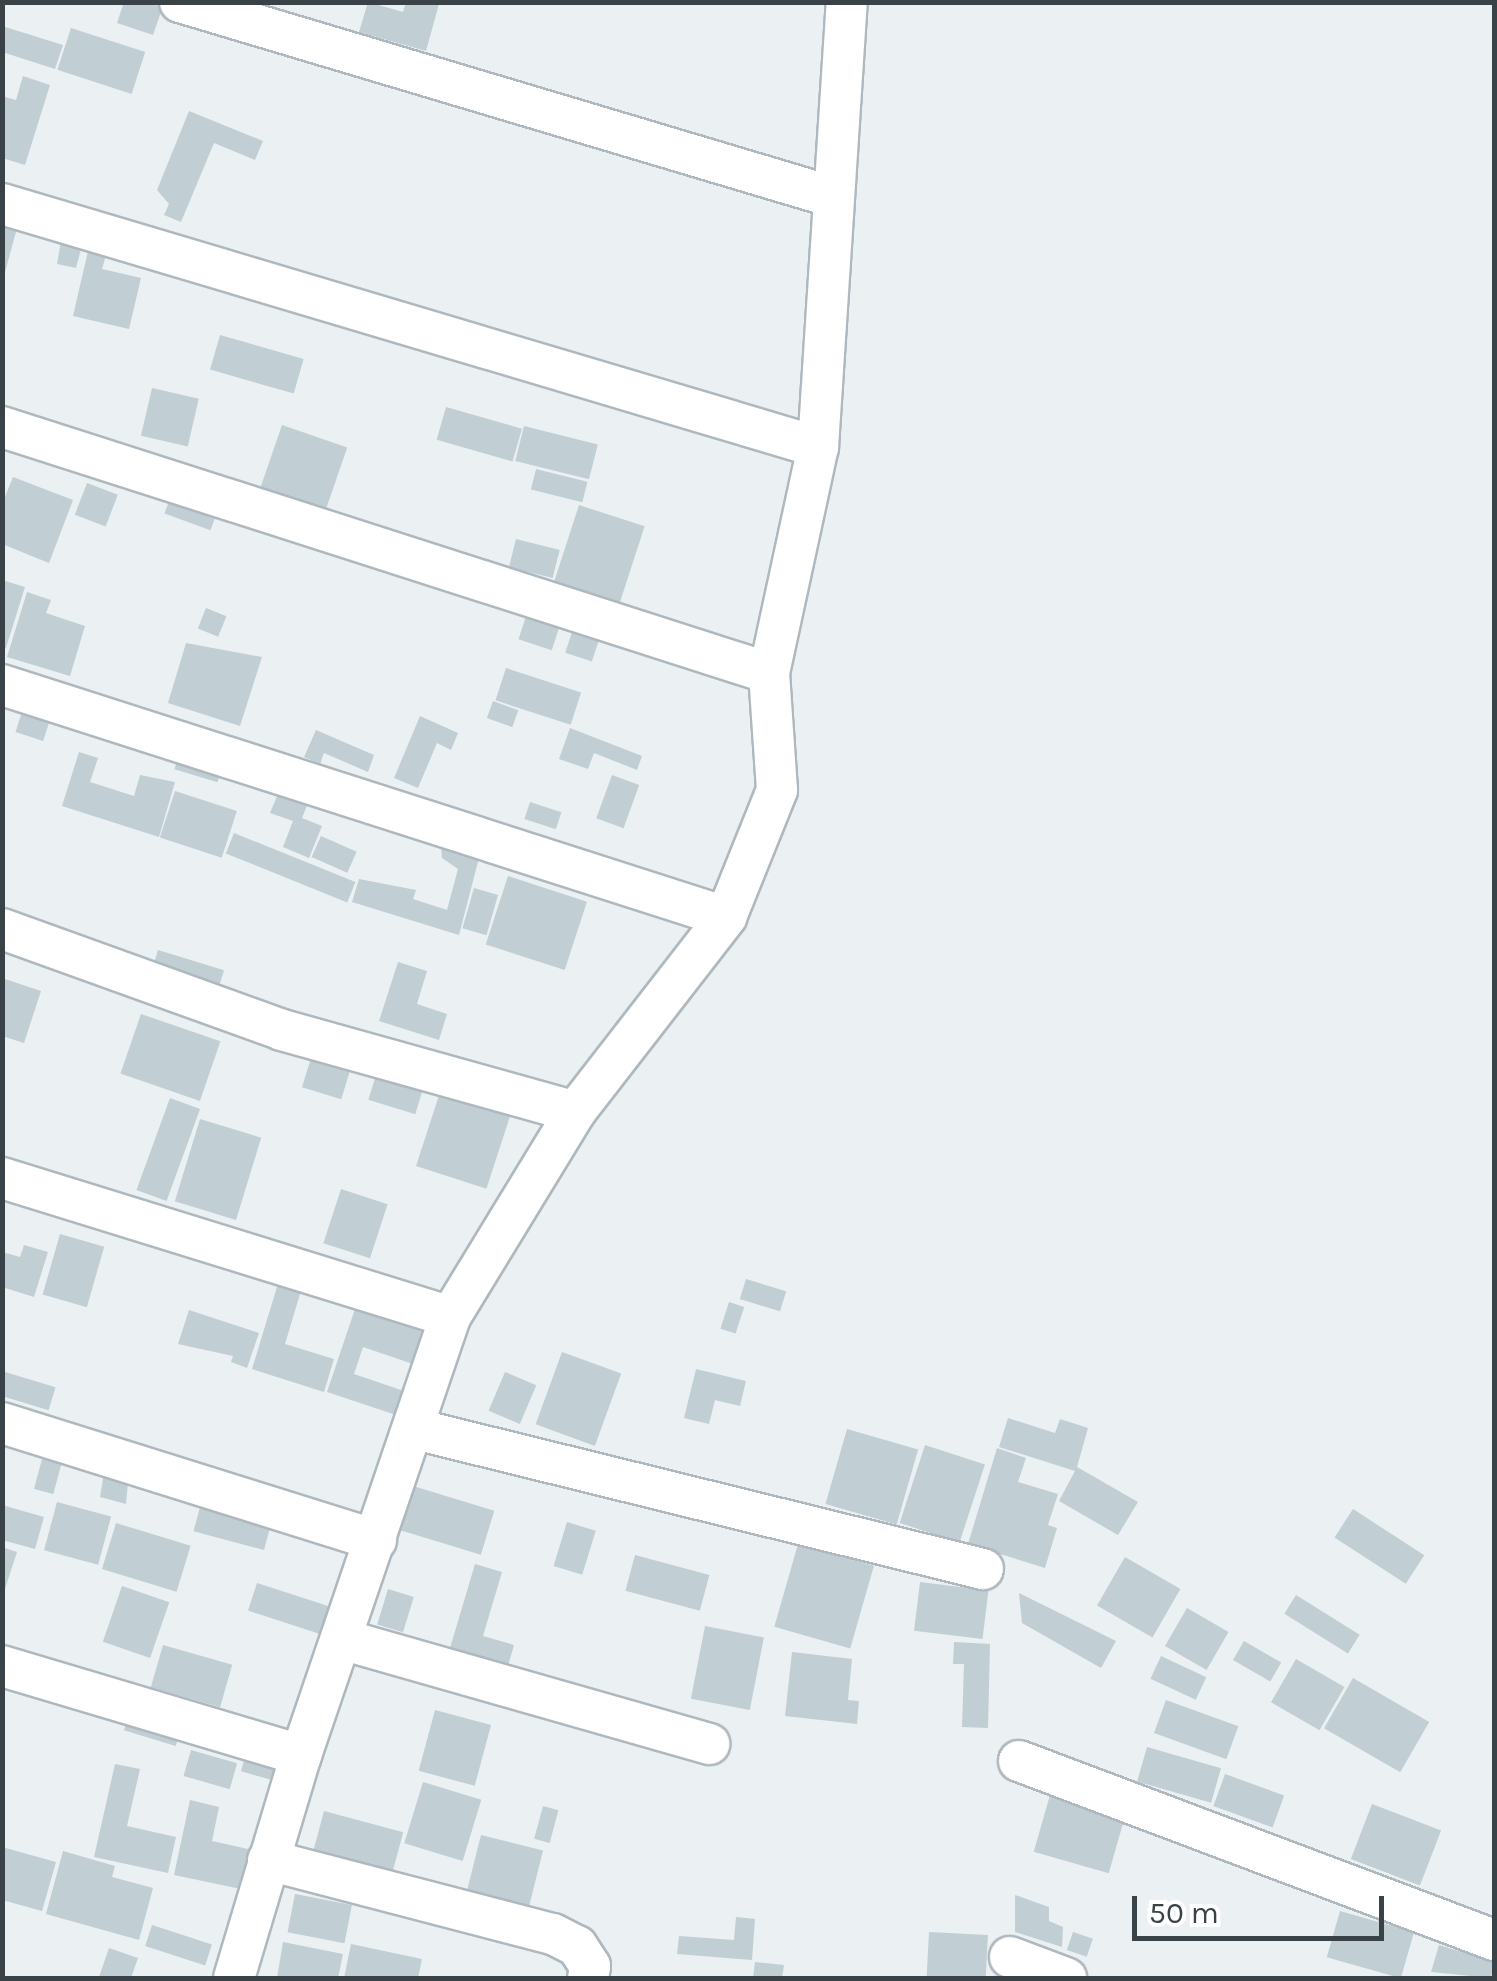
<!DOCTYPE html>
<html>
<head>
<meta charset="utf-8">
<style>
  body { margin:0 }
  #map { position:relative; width:1497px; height:1981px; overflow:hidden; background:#ebf0f3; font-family:Karla,sans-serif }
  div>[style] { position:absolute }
  .building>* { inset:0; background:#c1ced4; transform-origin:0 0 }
  .roads { filter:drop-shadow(2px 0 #aeb8be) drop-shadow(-2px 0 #aeb8be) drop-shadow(0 2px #aeb8be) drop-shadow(0 -2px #aeb8be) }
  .street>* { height:40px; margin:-20px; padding:0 20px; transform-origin:20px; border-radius:20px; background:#fff }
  span { translate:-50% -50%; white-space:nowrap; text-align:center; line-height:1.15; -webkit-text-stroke:10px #fff; paint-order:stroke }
  .frame { position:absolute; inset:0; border:5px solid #394247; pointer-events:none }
  .scale { position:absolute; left:1132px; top:1896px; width:252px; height:45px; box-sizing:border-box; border:5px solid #394247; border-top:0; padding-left:12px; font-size:30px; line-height:35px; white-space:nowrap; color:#394247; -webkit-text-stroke:8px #fff; paint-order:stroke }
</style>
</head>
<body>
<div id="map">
  <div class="building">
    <div style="clip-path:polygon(124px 2px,163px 6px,153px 35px,117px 23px)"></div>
    <div style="clip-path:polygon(368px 2px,403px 12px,406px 2px,439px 4px,426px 51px,359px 32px)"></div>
    <div style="clip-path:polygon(2px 26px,63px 45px,55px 69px,2px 52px)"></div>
    <div style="left:71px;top:28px;width:78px;height:44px;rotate:18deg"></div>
    <div style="clip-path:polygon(23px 76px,50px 85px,25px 165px,2px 158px,2px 96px,16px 100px)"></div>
    <div style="clip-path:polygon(189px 111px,263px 141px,255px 160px,214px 143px,181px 222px,164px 215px,169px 204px,157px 190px)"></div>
    <div style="clip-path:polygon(2px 213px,20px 217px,4px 276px,2px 276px)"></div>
    <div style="clip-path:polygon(85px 234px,76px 268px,57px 264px,61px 241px)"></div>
    <div style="clip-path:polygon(88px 251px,106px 255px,102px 269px,141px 278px,129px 329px,73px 316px)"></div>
    <div style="left:220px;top:335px;width:87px;height:36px;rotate:16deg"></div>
    <div style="left:152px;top:388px;width:48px;height:49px;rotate:13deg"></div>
    <div style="left:446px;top:407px;width:79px;height:34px;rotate:16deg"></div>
    <div style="left:282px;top:425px;width:69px;height:70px;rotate:19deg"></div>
    <div style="left:524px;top:426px;width:76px;height:36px;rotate:14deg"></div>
    <div style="left:536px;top:469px;width:53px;height:21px;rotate:14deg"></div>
    <div style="clip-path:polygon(13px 477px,73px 500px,49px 563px,2px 544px,2px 504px)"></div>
    <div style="left:87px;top:483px;width:33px;height:34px;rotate:21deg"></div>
    <div style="left:173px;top:490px;width:49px;height:25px;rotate:20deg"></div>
    <div style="left:579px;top:505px;width:69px;height:84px;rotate:18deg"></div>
    <div style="left:516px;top:539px;width:45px;height:29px;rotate:14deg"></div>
    <div style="clip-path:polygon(2px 580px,25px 587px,6px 648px,2px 647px)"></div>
    <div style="clip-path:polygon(27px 592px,51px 600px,46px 613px,85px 626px,70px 676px,7px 657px)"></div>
    <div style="left:529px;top:607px;width:35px;height:34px;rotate:18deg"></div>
    <div style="left:206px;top:608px;width:22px;height:22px;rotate:22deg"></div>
    <div style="left:573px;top:629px;width:28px;height:25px;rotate:18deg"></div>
    <div style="clip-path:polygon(186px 643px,262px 657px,240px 726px,168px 703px)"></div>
    <div style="left:506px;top:668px;width:79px;height:34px;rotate:18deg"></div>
    <div style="left:493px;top:701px;width:27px;height:18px;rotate:20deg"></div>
    <div style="left:22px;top:712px;width:29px;height:21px;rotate:18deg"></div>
    <div style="clip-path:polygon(420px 716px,458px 733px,451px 750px,437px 743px,418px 788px,394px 778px)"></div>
    <div style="clip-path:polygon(570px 728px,642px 756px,637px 770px,594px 753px,588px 769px,559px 759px)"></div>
    <div style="clip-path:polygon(316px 730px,374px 755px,368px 772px,324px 753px,320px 764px,304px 757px)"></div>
    <div style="left:180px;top:751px;width:45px;height:19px;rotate:17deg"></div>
    <div style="clip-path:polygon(79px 752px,98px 758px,90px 782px,134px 796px,140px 775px,175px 782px,159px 837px,62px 806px)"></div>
    <div style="left:612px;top:775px;width:29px;height:46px;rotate:20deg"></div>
    <div style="clip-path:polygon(282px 784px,311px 796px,302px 818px,322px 826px,309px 858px,283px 847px,293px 821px,270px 813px)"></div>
    <div style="left:175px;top:791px;width:65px;height:49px;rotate:18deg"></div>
    <div style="left:530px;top:802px;width:33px;height:18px;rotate:18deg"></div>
    <div style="left:234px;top:833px;width:131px;height:22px;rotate:22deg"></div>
    <div style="clip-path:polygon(440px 834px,480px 854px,459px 935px,352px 902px,359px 879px,416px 890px,413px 899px,447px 910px,458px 869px,442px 858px)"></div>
    <div style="left:321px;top:836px;width:39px;height:23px;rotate:24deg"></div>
    <div style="left:508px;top:876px;width:83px;height:72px;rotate:18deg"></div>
    <div style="left:474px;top:888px;width:25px;height:42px;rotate:16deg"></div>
    <div style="left:158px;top:950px;width:69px;height:30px;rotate:17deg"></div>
    <div style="clip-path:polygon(398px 962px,427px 971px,417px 1004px,447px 1014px,439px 1040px,379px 1021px)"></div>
    <div style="clip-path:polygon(2px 978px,41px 991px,24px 1043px,2px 1036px)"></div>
    <div style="left:141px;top:1014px;width:84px;height:63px;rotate:19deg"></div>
    <div style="left:314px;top:1048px;width:41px;height:41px;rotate:17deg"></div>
    <div style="left:376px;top:1075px;width:49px;height:26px;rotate:17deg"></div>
    <div style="left:442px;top:1086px;width:74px;height:84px;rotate:18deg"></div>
    <div style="left:170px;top:1098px;width:32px;height:98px;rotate:20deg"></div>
    <div style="left:200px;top:1119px;width:64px;height:86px;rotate:17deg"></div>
    <div style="left:341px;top:1189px;width:49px;height:57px;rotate:18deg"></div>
    <div style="left:60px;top:1234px;width:46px;height:63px;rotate:16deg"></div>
    <div style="clip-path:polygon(24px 1245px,48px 1252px,34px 1297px,2px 1287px,2px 1252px,20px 1257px)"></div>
    <div style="clip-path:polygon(280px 1277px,303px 1284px,285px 1344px,334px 1359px,324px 1392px,252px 1369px)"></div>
    <div style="left:746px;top:1279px;width:42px;height:21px;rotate:17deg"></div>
    <div style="clip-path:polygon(358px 1300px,427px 1323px,413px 1364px,363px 1347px,354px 1374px,404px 1391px,396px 1415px,327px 1392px)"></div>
    <div style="left:729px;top:1302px;width:16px;height:28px;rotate:18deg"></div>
    <div style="clip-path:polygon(189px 1310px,259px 1333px,247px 1368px,231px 1362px,233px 1356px,178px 1344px)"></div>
    <div style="left:562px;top:1352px;width:63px;height:77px;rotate:20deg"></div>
    <div style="clip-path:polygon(696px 1369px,746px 1381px,740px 1406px,715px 1400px,709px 1424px,684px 1418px)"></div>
    <div style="left:2px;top:1371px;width:56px;height:24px;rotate:17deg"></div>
    <div style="left:505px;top:1372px;width:34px;height:42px;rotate:23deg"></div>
    <div style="clip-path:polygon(1008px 1418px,1055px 1433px,1060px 1419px,1088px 1428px,1077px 1467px,1138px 1502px,1118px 1535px,1059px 1501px,1075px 1471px,999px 1447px)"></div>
    <div style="left:847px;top:1429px;width:74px;height:78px;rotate:16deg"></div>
    <div style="left:925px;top:1445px;width:63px;height:82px;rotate:18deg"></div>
    <div style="clip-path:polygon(997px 1448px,1026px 1458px,1018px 1482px,1058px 1494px,1048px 1525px,1057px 1528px,1045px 1568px,968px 1544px)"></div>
    <div style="left:42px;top:1459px;width:20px;height:31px;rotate:15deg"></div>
    <div style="clip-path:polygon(104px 1473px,128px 1482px,126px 1504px,100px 1497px)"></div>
    <div style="left:413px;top:1486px;width:85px;height:46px;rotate:17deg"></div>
    <div style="left:57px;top:1502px;width:56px;height:50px;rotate:15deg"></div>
    <div style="clip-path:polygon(2px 1505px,44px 1517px,35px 1549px,2px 1540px)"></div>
    <div style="left:200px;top:1507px;width:73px;height:25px;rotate:15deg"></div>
    <div style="left:1353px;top:1509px;width:85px;height:34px;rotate:33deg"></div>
    <div style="left:567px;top:1522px;width:30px;height:46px;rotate:17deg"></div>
    <div style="left:116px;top:1523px;width:78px;height:48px;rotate:17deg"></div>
    <div style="left:798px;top:1544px;width:79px;height:86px;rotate:16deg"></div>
    <div style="clip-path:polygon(2px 1547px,17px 1552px,3px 1595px,2px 1595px)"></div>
    <div style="left:635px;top:1555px;width:77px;height:37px;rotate:15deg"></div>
    <div style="left:1125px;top:1557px;width:64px;height:56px;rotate:30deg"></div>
    <div style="clip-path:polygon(475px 1564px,502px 1572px,483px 1636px,514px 1645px,508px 1666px,450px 1648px)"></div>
    <div style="left:920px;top:1582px;width:69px;height:49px;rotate:7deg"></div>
    <div style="left:257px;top:1583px;width:78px;height:29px;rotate:18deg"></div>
    <div style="left:122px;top:1586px;width:50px;height:59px;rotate:19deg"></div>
    <div style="left:388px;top:1589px;width:27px;height:37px;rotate:17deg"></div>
    <div style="clip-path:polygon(1019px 1593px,1116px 1641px,1101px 1668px,1022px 1623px)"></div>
    <div style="left:1296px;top:1595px;width:75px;height:22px;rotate:32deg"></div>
    <div style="left:1187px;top:1608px;width:48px;height:44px;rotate:30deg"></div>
    <div style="left:705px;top:1626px;width:60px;height:74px;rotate:11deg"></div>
    <div style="left:1244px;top:1641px;width:43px;height:22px;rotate:30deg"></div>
    <div style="clip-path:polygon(954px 1642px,990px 1644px,988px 1728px,962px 1727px,964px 1664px,953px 1664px)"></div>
    <div style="left:163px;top:1645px;width:72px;height:44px;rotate:16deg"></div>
    <div style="clip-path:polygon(792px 1652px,852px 1659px,848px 1700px,859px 1701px,857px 1724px,785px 1716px)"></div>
    <div style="left:1161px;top:1656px;width:50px;height:25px;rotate:25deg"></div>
    <div style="left:1296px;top:1659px;width:56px;height:50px;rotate:30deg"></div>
    <div style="left:1353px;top:1678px;width:88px;height:58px;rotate:30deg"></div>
    <div style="left:1166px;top:1700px;width:77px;height:35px;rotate:20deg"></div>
    <div style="left:435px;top:1710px;width:58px;height:63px;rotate:15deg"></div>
    <div style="left:129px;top:1714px;width:54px;height:17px;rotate:17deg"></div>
    <div style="left:1147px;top:1747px;width:77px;height:36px;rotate:16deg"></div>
    <div style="left:191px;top:1750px;width:48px;height:27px;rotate:16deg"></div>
    <div style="left:247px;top:1750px;width:33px;height:22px;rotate:16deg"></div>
    <div style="clip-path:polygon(115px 1764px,140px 1769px,127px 1826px,176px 1837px,168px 1873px,94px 1857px)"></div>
    <div style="left:1225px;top:1774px;width:63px;height:34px;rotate:20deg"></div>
    <div style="left:423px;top:1782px;width:61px;height:64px;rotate:17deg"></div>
    <div style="left:1050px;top:1795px;width:78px;height:59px;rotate:16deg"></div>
    <div style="clip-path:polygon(190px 1800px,219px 1807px,212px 1841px,248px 1849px,241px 1889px,174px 1875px)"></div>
    <div style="left:1372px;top:1804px;width:74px;height:59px;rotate:21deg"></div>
    <div style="left:543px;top:1806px;width:16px;height:34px;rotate:15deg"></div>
    <div style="left:324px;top:1811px;width:82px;height:40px;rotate:15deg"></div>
    <div style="left:481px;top:1835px;width:64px;height:57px;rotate:14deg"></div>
    <div style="clip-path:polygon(2px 1847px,56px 1862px,42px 1911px,2px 1900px)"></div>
    <div style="clip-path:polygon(63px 1851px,115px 1866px,112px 1877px,153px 1888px,139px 1940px,46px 1914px)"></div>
    <div style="left:295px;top:1894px;width:58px;height:39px;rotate:11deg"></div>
    <div style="clip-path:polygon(1015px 1895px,1049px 1907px,1049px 1921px,1063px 1927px,1062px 1947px,1015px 1932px)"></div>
    <div style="left:1340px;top:1911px;width:77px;height:48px;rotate:16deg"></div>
    <div style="clip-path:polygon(736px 1917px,755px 1919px,752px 1960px,677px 1954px,679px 1936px,734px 1940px)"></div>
    <div style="left:152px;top:1925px;width:63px;height:22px;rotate:18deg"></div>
    <div style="left:929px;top:1932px;width:59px;height:46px;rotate:3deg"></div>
    <div style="left:1073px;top:1932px;width:21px;height:19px;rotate:19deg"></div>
    <div style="clip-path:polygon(283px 1942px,343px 1954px,338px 1978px,277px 1978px)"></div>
    <div style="clip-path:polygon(351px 1944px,422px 1959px,418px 1978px,344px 1978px)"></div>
    <div style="clip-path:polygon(1439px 1945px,1494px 1962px,1491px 1978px,1431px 1972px)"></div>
    <div style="clip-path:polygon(109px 1948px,138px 1958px,131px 1978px,99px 1977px)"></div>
    <div style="clip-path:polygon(755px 1962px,784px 1965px,782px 1978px,753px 1978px)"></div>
  </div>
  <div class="roads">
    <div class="street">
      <div style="left:180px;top:2px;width:678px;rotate:16.62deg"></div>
      <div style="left:2px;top:204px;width:851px;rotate:16.58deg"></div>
      <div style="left:2px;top:427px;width:805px;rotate:17.78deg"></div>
      <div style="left:2px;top:685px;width:760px;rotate:17.77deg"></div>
      <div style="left:2px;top:929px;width:298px;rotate:19.8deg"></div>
      <div style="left:282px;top:1030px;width:304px;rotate:15.6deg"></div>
      <div style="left:2px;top:1178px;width:469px;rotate:17.2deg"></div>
      <div style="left:2px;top:1423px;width:392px;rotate:17.4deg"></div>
      <div style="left:415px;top:1429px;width:585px;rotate:13.85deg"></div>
      <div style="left:341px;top:1639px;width:383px;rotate:15.9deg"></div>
      <div style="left:2px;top:1666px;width:312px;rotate:16.6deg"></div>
      <div style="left:1019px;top:1761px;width:508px;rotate:20.65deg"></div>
      <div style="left:268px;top:1860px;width:294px;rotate:14.6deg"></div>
      <div style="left:553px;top:1934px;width:27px;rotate:27deg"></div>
      <div style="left:577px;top:1946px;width:24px;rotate:57deg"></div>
      <div style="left:590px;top:1966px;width:12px;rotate:99deg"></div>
      <div style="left:1010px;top:1957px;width:60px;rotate:20.6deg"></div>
      <div style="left:234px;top:1978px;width:233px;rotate:-73.3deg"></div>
      <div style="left:301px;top:1755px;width:463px;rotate:-71.2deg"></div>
      <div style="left:450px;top:1317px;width:240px;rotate:-58.6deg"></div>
      <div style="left:575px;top:1112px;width:247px;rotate:-52.2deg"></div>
      <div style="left:726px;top:917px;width:137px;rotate:-68.1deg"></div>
      <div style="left:777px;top:790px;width:117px;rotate:-93.9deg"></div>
      <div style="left:769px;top:673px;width:231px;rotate:-77.8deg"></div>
      <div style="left:818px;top:447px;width:446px;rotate:-86.3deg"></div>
    </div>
  </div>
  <div class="frame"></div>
  <div class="scale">50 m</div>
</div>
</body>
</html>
